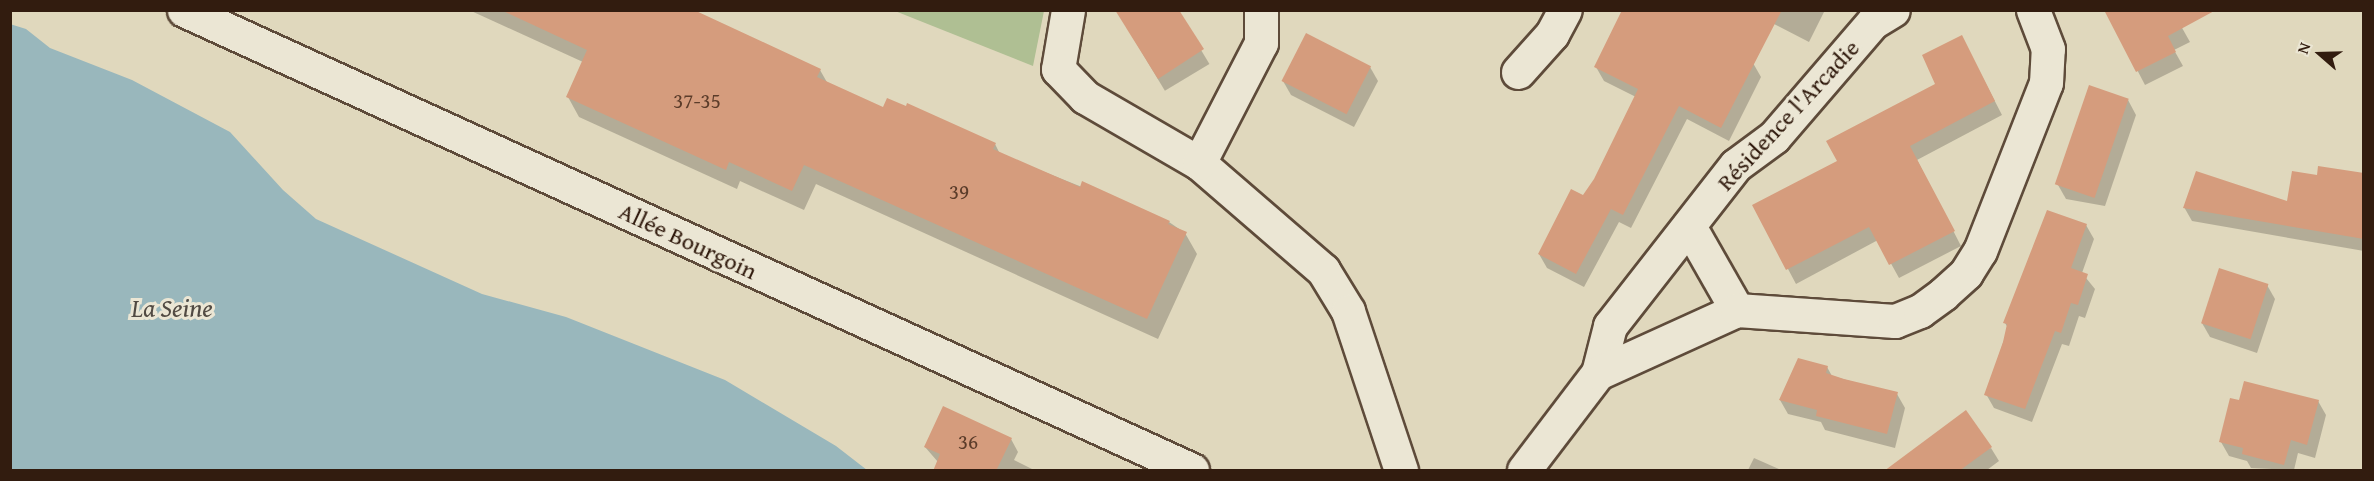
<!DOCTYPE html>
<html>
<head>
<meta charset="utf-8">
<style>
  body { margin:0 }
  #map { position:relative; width:2374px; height:481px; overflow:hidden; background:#e0d8bd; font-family:"Gentium Book Plus",serif }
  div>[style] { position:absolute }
  .green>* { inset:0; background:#afbf93 }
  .water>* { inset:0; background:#99b7bc }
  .shadow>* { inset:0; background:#0003; transform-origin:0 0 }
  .building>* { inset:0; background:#d59c7d; transform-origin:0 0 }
  .roads { filter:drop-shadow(2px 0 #5e4b3a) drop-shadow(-2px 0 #5e4b3a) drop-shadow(0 2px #5e4b3a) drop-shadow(0 -2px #5e4b3a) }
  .street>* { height:33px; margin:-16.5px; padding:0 16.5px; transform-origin:16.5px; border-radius:16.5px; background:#ebe6d4 }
  .secondary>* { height:33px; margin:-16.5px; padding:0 16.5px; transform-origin:16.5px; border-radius:16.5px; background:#ebe6d4 }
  span { translate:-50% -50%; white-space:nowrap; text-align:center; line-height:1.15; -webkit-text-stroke:6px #ebe6d4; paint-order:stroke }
  .number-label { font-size:21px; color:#5b3c2a }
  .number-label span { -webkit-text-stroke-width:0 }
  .street-label { font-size:24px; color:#321c0f }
  .water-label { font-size:26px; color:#514a43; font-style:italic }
  .frame { position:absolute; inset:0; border:12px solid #321c0f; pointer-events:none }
  .north { position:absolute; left:2290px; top:24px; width:60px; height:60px; -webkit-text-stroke:4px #ebe6d4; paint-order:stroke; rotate:290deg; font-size:16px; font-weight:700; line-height:24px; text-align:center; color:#321c0f }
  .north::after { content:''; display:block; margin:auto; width:21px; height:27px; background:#321c0f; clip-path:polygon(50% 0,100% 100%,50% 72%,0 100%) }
</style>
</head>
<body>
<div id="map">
  <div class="green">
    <div style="clip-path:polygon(895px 11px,1044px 11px,1033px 66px)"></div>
  </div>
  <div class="water">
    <div style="clip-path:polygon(10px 24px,26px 29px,50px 48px,132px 80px,230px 132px,283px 190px,316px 219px,482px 294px,566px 317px,725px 380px,836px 446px,867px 470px,11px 470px)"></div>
  </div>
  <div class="shadow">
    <div style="clip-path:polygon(469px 10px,691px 10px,820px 70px,828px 84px,884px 109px,995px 144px,1000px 154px,1169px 222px,1185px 233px,1197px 254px,1158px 339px,816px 184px,804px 210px,740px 181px,737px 189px,579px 117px,568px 97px,583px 62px)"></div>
    <div style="left:1177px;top:10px;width:63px;height:52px;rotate:59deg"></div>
    <div style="clip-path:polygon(1764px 10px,1825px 10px,1809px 42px,1772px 23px)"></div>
    <div style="clip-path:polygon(2106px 10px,2172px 10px,2190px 42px,2174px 50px,2183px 66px,2145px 85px)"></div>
    <div style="clip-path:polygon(1969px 51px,2002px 115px,1917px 160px,1961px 246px,1899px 278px,1878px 240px,1796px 284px,1754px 205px,1839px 161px,1937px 84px)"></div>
    <div style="clip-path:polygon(1753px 63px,1761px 77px,1729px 141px,1687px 119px,1631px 228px,1619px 222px,1584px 287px,1547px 268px,1539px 254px,1595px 180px,1636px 97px,1604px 81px,1596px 67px)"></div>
    <div style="clip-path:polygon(1370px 67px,1378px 81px,1354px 127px,1291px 95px,1283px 81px)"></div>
    <div style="clip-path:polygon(2128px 100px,2136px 115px,2105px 206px,2066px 199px,2058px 185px)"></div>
    <div style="clip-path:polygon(2364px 175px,2364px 251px,2192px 221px,2184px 207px,2288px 203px,2319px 177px)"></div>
    <div style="clip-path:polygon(2086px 225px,2094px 239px,2082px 273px,2095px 289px,2085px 318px,2079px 316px,2069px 346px,2062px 344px,2032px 422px,1994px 408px,1986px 394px,2008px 328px,2005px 323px)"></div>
    <div style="clip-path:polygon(2267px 285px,2275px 299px,2257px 353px,2210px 337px,2202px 323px)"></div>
    <div style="clip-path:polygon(1827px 367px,1832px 376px,1897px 394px,1905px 408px,1895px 448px,1825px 430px,1821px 422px,1788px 414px,1780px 400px)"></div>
    <div style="clip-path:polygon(2318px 401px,2326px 415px,2315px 458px,2298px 453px,2294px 470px,2251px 468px,2247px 461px,2229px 456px,2221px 442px,2240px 402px)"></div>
    <div style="clip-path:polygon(1011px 439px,1018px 452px,1014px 460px,1034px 470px,936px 470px,938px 462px,925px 447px)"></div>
    <div style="clip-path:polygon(1991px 448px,1999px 461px,1987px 470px,1918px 470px)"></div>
    <div style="clip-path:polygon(1754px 458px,1781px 470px,1748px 470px)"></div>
  </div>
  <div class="building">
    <div style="clip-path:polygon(501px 10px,694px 10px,821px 69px,817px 77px,883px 107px,887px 98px,906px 106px,907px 103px,996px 143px,993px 149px,1080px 187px,1082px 181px,1170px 221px,1168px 224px,1187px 232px,1147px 319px,804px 165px,792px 191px,729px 162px,726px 170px,566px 97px,587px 50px)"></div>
    <div style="clip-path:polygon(1115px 10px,1179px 10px,1204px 49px,1158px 79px)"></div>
    <div style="clip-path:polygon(1622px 10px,1782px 10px,1721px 128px,1679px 106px,1623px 215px,1611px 209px,1576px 274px,1538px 254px,1571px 189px,1583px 195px,1594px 179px,1638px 89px,1594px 67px)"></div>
    <div style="clip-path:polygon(2104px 10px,2216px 10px,2168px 36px,2176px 52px,2136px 72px)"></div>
    <div style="left:1306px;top:33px;width:73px;height:54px;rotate:27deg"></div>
    <div style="clip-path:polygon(1962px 35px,1995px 101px,1910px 146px,1955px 231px,1889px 265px,1869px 227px,1786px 270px,1752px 205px,1837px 161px,1826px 141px,1935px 84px,1922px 55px)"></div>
    <div style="left:2089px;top:85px;width:42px;height:105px;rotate:19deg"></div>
    <div style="clip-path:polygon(2318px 166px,2364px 173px,2364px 239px,2183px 208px,2196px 171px,2287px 201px,2292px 171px,2317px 175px)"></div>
    <div style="clip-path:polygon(2047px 210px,2087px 224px,2071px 268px,2088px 274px,2078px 305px,2071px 303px,2061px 333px,2055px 331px,2025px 409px,1984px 395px,2003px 342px,2007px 324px,2003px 323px)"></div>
    <div style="left:2219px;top:268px;width:52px;height:58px;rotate:18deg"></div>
    <div style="clip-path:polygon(1798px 358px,1828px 366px,1826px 373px,1844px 379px,1898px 392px,1887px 434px,1816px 416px,1817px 410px,1779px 400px)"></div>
    <div style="clip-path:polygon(2244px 381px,2319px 400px,2307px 445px,2291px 440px,2284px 465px,2242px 454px,2243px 448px,2219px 442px,2230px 398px,2239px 400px)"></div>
    <div style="clip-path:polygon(943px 406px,1012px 438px,996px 471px,933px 471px,940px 454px,924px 447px)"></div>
    <div style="clip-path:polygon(1966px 410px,1992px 447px,1959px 471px,1884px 471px)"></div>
  </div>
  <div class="roads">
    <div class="street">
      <div style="left:1068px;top:10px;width:60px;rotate:99.6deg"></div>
      <div style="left:1058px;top:69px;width:39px;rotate:46deg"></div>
      <div style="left:1085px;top:97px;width:132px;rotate:30.1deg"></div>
      <div style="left:1199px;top:163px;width:164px;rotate:40.8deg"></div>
      <div style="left:1323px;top:270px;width:48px;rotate:58.6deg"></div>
      <div style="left:1348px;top:311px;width:168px;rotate:71.6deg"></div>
      <div style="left:1518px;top:72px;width:51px;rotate:-48.2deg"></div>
      <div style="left:1552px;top:34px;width:27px;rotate:-62deg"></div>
      <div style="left:1199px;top:163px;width:135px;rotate:-62.7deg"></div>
      <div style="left:1261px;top:43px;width:33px;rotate:-90deg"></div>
      <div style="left:1689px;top:226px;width:97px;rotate:60.3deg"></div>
      <div style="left:1598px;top:373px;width:49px;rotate:-75.7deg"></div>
      <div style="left:1610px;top:326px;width:204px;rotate:-52deg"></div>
      <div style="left:1736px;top:165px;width:47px;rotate:-36.4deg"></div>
      <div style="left:1774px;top:137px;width:152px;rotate:-49.3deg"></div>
      <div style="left:1873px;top:22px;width:23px;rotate:-31deg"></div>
      <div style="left:1524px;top:470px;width:122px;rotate:-52.7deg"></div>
      <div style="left:1598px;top:373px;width:153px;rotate:-24.4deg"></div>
      <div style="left:1737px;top:310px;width:158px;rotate:4deg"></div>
      <div style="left:1895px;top:321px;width:27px;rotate:-22deg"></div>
      <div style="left:1920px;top:311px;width:29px;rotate:-36deg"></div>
      <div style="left:1943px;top:294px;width:31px;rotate:-42deg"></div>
      <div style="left:1966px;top:273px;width:26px;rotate:-58deg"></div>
      <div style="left:1980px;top:251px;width:180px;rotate:-68.6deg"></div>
      <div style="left:2046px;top:83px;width:34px;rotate:-87deg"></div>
      <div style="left:2048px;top:49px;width:42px;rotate:-111deg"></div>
    </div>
    <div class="secondary">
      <div style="left:184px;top:10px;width:1108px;rotate:24.53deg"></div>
    </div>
  </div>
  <div class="number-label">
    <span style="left:697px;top:101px">37-35</span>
    <span style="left:959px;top:192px">39</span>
    <span style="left:968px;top:442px">36</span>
  </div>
  <div class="street-label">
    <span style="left:1788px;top:115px;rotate:-47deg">Résidence l'Arcadie</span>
    <span style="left:688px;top:241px;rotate:25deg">Allée Bourgoin</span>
  </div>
  <div class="water-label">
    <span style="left:172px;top:308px">La Seine</span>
  </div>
  <div class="frame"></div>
  <div class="north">N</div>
</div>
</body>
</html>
